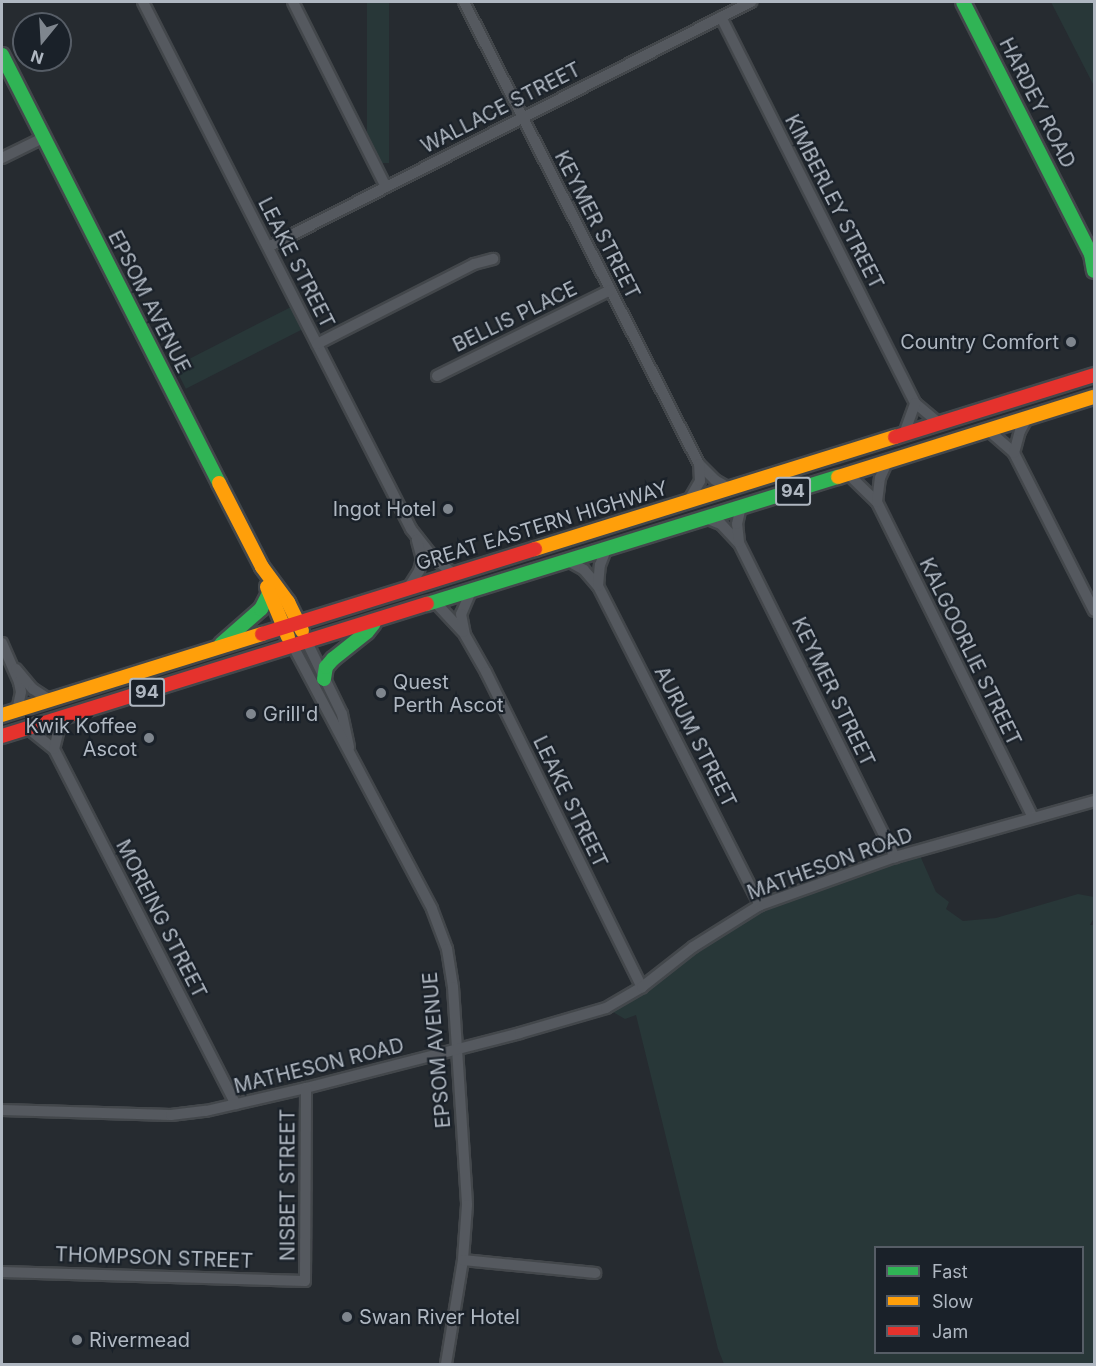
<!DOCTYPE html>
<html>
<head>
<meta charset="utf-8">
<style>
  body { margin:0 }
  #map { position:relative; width:1096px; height:1366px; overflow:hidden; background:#262b30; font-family:Inter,sans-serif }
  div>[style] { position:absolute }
  .green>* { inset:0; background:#283738; transform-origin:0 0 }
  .roads { filter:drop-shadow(2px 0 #43474b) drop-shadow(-2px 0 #43474b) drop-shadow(0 2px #43474b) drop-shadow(0 -2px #43474b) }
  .street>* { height:10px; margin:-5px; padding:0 5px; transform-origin:5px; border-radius:5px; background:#55595f }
  .fast>* { height:14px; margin:-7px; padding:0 7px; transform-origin:7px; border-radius:7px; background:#30b455 }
  .slow>* { height:14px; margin:-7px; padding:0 7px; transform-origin:7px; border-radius:7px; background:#ff9f0a }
  .jam>* { height:14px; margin:-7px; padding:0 7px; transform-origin:7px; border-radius:7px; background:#e5322d }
  .dots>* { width:16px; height:16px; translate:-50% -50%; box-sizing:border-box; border:3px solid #1a2129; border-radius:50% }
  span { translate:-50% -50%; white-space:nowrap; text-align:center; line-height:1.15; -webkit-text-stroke:4.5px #1a2129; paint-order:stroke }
  .shield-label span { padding:2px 4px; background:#1a2129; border:2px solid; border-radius:4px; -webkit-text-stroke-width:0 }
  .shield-label { font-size:18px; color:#afb7c1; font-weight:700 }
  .street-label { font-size:20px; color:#afb7c1 }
  .poi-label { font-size:20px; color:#afb7c1 }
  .right { translate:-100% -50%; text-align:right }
  .left { translate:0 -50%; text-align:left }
  .frame { position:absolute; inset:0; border:3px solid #afb7c1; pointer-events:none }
  .legend { position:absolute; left:874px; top:1246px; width:210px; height:108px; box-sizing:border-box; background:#1a2129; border:2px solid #565d66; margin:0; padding:8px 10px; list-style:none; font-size:18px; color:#afb7c1 }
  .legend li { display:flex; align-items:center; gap:12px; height:30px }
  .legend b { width:30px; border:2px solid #565d66 }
  .north { position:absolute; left:12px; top:12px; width:60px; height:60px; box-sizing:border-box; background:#1a2129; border:2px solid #565d66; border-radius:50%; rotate:198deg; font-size:16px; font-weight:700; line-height:24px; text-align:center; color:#afb7c1 }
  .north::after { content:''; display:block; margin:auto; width:21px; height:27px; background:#7f868e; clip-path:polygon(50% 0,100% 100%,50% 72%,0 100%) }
</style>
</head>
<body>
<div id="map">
  <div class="green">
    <div style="left:367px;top:2px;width:22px;height:161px"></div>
    <div style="clip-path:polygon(1051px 2px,1094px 2px,1094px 86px)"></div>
    <div style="left:293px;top:306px;width:25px;height:133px;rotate:63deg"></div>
    <div style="clip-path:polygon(evenodd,918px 851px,936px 892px,949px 902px,946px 909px,963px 921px,996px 918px,1078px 894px,1094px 897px,1094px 918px,1090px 925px,1094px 925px,1094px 1364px,724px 1364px,718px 1349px,636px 1015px,625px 1019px,606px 1008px,760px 905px,918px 851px,876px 1248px,1082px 1248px,1082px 1352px,876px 1352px,876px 1248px)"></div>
  </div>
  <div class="roads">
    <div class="street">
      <div style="left:143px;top:2px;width:591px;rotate:63.04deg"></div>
      <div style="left:411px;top:529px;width:37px;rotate:52deg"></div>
      <div style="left:434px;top:558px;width:26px;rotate:39deg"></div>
      <div style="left:293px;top:2px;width:207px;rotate:63.3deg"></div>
      <div style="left:464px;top:2px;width:518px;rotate:63.04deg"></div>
      <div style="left:699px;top:464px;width:23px;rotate:45deg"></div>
      <div style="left:715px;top:480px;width:16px;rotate:30deg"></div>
      <div style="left:721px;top:17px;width:432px;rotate:63.3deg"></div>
      <div style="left:915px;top:403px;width:33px;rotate:40deg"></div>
      <div style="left:2px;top:158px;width:46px;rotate:-26deg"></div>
      <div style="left:268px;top:247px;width:542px;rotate:-26.9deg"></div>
      <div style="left:317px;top:344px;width:176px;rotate:-27deg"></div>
      <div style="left:474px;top:264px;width:20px;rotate:-15deg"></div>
      <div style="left:437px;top:376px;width:193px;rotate:-26.4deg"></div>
      <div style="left:988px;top:430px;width:35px;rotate:41deg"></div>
      <div style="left:1014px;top:453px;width:177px;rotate:63.1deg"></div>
      <div style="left:904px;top:434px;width:33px;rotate:-70deg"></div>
      <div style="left:1014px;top:453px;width:23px;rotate:-75deg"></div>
      <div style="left:1020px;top:431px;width:13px;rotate:-61deg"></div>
      <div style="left:848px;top:474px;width:40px;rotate:44deg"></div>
      <div style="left:877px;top:502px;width:352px;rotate:63.7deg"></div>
      <div style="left:689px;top:500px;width:22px;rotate:-60deg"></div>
      <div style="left:700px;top:481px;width:17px;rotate:-93deg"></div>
      <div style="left:877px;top:502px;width:24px;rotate:-83deg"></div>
      <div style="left:880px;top:478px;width:17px;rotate:-66deg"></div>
      <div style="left:706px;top:518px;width:16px;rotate:22deg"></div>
      <div style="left:721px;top:524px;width:26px;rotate:47deg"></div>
      <div style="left:739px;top:543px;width:351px;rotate:63.6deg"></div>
      <div style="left:739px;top:542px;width:18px;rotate:-96deg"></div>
      <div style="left:737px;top:524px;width:17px;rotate:-77deg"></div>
      <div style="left:568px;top:561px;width:18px;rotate:29deg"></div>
      <div style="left:584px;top:570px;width:21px;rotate:49deg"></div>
      <div style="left:598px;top:586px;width:358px;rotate:63.1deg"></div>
      <div style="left:598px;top:586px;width:21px;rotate:-85deg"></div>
      <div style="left:600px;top:565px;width:17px;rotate:-69deg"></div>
      <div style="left:409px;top:587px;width:19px;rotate:-58deg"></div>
      <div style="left:419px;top:571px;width:12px;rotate:-76deg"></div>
      <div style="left:422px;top:559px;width:20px;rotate:-105deg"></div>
      <div style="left:471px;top:591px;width:25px;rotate:113deg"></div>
      <div style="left:461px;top:614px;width:21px;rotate:79deg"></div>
      <div style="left:465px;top:635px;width:43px;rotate:60.4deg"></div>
      <div style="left:486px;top:672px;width:352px;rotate:63.7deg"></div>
      <div style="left:435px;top:602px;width:41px;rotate:47deg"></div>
      <div style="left:307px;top:642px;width:80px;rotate:64.1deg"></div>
      <div style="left:342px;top:714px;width:34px;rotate:78deg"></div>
      <div style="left:2px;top:643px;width:43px;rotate:66.4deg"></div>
      <div style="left:19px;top:682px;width:10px;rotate:79deg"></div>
      <div style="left:21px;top:692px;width:19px;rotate:102deg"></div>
      <div style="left:293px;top:646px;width:297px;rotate:62.1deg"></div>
      <div style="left:432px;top:909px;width:43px;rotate:69.4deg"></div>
      <div style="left:447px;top:949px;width:38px;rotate:81deg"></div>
      <div style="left:453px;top:987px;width:218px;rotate:86.3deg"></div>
      <div style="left:467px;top:1205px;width:55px;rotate:94.2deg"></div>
      <div style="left:463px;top:1260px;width:105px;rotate:99.3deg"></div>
      <div style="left:16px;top:669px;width:26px;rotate:50deg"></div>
      <div style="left:33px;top:689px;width:20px;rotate:33deg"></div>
      <div style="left:29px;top:729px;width:32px;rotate:39deg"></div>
      <div style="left:54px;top:749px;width:399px;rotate:62.9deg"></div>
      <div style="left:54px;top:749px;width:32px;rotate:-76deg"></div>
      <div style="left:2px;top:1110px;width:169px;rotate:1.7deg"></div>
      <div style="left:171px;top:1115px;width:35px;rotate:-7deg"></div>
      <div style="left:206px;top:1111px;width:103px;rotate:-13deg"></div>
      <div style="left:306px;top:1088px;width:221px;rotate:-14.4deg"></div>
      <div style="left:520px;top:1033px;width:90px;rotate:-16.2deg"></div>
      <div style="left:606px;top:1008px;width:42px;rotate:-30.3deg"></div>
      <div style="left:642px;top:987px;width:65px;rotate:-38.1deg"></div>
      <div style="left:693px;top:947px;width:79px;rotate:-32.1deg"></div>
      <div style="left:760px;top:905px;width:143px;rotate:-19.6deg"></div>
      <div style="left:895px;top:857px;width:207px;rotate:-15.7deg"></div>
      <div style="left:463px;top:1260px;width:133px;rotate:5.6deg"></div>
      <div style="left:2px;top:1272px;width:303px;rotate:1.7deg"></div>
      <div style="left:305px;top:1281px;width:193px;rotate:-89.7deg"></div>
    </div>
    <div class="fast">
      <div style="left:963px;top:2px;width:283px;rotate:63.1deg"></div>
      <div style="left:1091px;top:254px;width:17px;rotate:80deg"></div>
      <div style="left:2px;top:55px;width:480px;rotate:63.1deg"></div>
      <div style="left:427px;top:604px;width:430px;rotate:-17.2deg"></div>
      <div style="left:221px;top:644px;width:53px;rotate:-41.2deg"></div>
      <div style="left:261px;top:609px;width:18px;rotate:-63deg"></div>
      <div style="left:324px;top:679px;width:12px;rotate:-81deg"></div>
      <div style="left:326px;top:667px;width:11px;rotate:-49deg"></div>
      <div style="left:333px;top:659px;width:43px;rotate:-38.5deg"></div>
      <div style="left:367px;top:632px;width:11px;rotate:-52deg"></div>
    </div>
    <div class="slow">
      <div style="left:838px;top:477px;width:268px;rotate:-17.4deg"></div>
      <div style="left:219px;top:483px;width:94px;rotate:62.9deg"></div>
      <div style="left:262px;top:567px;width:44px;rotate:53.4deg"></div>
      <div style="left:288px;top:602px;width:32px;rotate:64deg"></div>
      <div style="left:535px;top:549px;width:377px;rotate:-17.3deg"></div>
      <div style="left:267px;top:587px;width:54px;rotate:67.2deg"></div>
      <div style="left:2px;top:715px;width:272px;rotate:-17.3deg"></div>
    </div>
    <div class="jam">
      <div style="left:895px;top:437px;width:208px;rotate:-17.3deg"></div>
      <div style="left:262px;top:634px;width:286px;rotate:-17.3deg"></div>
      <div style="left:2px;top:736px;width:445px;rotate:-17.3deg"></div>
    </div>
  </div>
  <div class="dots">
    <div style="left:1071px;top:342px;background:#7f868e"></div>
    <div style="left:448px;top:509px;background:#7f868e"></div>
    <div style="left:381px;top:693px;background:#7f868e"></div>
    <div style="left:251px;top:714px;background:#7f868e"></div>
    <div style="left:149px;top:738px;background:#7f868e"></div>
    <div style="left:347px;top:1317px;background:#7f868e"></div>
    <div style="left:77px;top:1340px;background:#7f868e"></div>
  </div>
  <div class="shield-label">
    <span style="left:793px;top:491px">94</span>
    <span style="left:147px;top:692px">94</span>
  </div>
  <div class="street-label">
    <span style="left:1037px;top:103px;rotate:63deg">HARDEY ROAD</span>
    <span style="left:501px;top:108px;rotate:-27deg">WALLACE STREET</span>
    <span style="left:834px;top:202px;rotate:63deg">KIMBERLEY STREET</span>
    <span style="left:597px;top:225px;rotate:63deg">KEYMER STREET</span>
    <span style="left:296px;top:263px;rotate:63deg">LEAKE STREET</span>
    <span style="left:149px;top:302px;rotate:63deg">EPSOM AVENUE</span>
    <span style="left:515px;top:317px;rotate:-26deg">BELLIS PLACE</span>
    <span style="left:542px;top:526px;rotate:-17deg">GREAT EASTERN HIGHWAY</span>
    <span style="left:970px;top:652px;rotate:64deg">KALGOORLIE STREET</span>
    <span style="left:833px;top:692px;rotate:64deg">KEYMER STREET</span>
    <span style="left:695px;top:737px;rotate:63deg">AURUM STREET</span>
    <span style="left:570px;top:802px;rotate:64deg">LEAKE STREET</span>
    <span style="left:830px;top:864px;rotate:-20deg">MATHESON ROAD</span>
    <span style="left:161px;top:919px;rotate:63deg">MOREING STREET</span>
    <span style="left:437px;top:1050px;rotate:-95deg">EPSOM AVENUE</span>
    <span style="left:319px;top:1066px;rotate:-14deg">MATHESON ROAD</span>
    <span style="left:288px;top:1185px;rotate:-90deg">NISBET STREET</span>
    <span style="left:154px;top:1258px;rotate:2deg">THOMPSON STREET</span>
  </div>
  <div class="poi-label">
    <span class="right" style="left:1059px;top:342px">Country Comfort</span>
    <span class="right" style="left:436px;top:509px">Ingot Hotel</span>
    <span class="left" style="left:393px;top:694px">Quest<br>Perth Ascot</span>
    <span class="left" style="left:263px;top:714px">Grill'd</span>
    <span class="right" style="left:137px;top:738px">Kwik Koffee<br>Ascot</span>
    <span class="left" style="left:359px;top:1317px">Swan River Hotel</span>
    <span class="left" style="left:89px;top:1340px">Rivermead</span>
  </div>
  <div class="frame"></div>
  <ul class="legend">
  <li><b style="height:8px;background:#30b455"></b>Fast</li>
  <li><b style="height:8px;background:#ff9f0a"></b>Slow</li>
  <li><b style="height:8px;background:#e5322d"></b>Jam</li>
  </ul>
  <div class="north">N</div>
</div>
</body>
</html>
